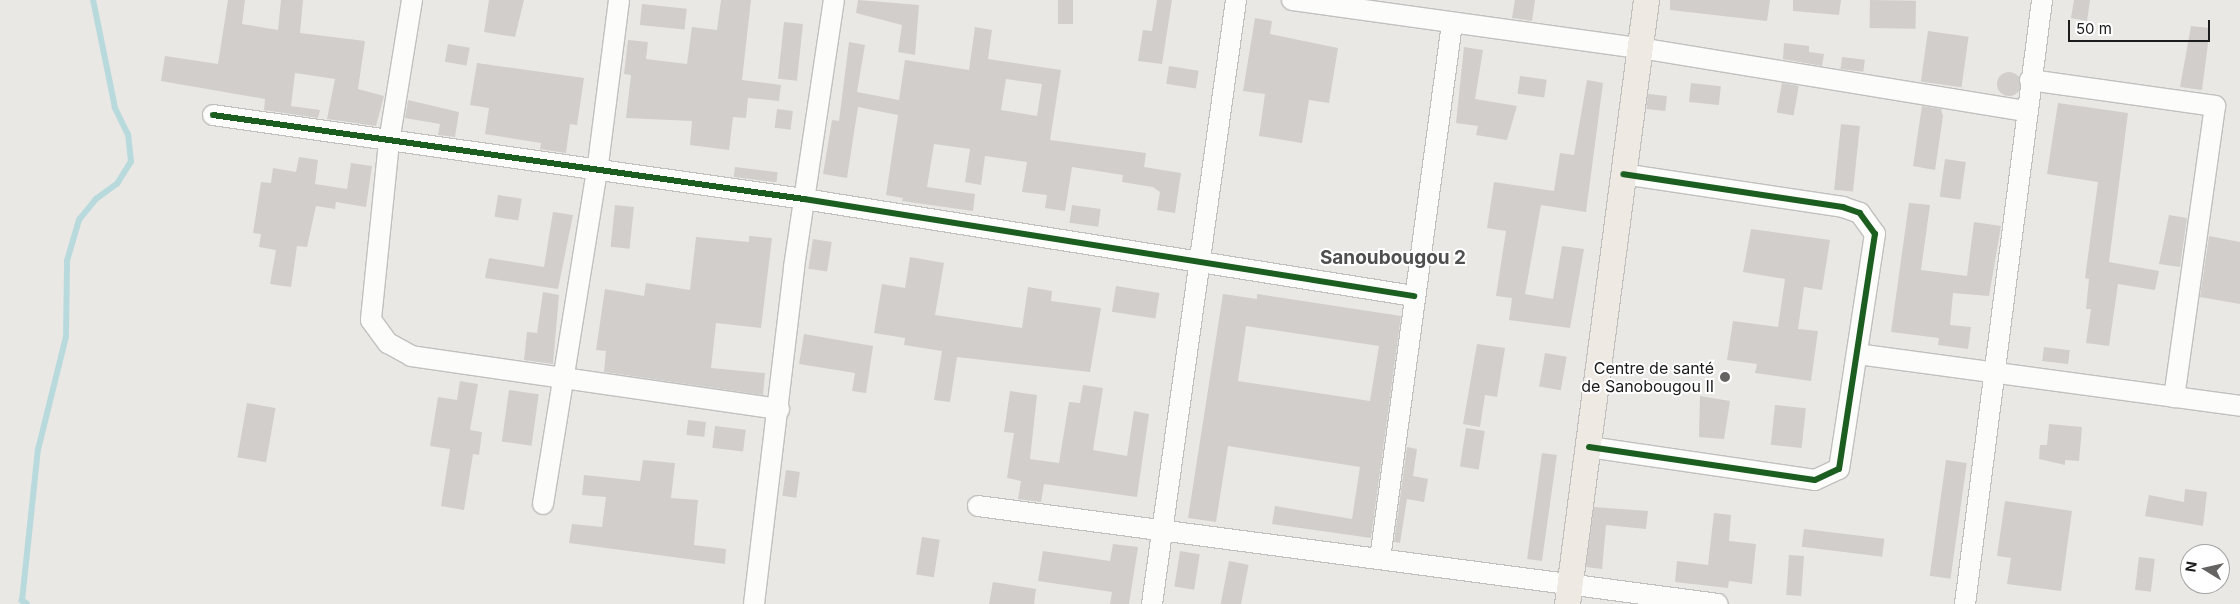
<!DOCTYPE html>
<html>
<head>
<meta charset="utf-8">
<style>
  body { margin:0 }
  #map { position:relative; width:2240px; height:604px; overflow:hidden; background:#eae8e5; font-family:Inter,sans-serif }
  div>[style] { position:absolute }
  .stream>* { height:5.5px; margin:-2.75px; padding:0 2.75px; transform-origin:2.75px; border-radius:2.75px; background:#b9dadd }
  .building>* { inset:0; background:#d1cecc; transform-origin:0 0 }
  .round { border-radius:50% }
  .roads { filter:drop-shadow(1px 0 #c1c0bf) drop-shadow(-1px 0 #c1c0bf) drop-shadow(0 1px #c1c0bf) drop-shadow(0 -1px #c1c0bf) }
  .minor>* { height:20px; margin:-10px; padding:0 10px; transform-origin:10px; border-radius:10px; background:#fcfcfb }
  .major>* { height:25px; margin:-12.5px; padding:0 12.5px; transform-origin:12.5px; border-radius:12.5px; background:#efe9e4 }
  .cycleway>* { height:6px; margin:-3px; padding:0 3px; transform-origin:3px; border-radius:3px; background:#1b5e20 }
  .dots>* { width:14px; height:14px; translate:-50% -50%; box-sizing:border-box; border:2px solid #fff; border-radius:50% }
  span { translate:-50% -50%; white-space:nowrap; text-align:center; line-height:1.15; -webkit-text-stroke:4px #fff; paint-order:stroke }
  .poi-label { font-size:16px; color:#1c1c1c }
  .right { translate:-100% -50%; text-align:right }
  .quarter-label { font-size:19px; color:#4f4f4f; font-weight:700 }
  .north { position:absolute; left:2180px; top:544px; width:50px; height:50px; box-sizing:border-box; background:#fff; border:1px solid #a4a4a4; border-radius:50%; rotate:279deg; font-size:14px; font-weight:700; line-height:20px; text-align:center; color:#1c1c1c }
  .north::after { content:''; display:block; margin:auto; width:18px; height:22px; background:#646362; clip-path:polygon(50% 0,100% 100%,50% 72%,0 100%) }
  .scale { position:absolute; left:2068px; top:20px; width:142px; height:22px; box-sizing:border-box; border:2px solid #1c1c1c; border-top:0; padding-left:6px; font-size:15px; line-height:18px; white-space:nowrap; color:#1c1c1c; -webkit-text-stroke:4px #fff; paint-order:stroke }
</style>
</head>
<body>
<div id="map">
  <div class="stream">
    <div style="left:27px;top:604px;width:6px;rotate:-149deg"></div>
    <div style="left:22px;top:601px;width:152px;rotate:-84deg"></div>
    <div style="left:38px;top:450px;width:116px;rotate:-76.1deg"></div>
    <div style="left:66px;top:337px;width:76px;rotate:-89.2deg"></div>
    <div style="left:67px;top:261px;width:43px;rotate:-73.7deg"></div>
    <div style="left:79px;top:220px;width:27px;rotate:-51deg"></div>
    <div style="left:96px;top:199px;width:26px;rotate:-36deg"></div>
    <div style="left:117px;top:184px;width:26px;rotate:-58deg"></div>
    <div style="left:131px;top:162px;width:27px;rotate:-96deg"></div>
    <div style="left:128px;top:135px;width:30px;rotate:-116deg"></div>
    <div style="left:115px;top:108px;width:110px;rotate:-101.5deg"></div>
  </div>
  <div class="building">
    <div style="clip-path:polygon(228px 0,245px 0,242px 24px,278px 30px,281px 0,303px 0,300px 33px,365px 41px,358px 89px,384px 96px,376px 126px,327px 119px,335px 79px,295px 73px,291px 106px,320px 110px,318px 118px,264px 110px,265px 99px,161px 81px,165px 56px,218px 64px)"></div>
    <div style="clip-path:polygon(489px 0,524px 0,515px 37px,484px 32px)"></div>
    <div style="clip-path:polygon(721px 0,751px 0,742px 80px,781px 85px,779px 101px,748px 98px,746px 118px,733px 117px,729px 150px,690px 145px,692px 121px,626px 118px,631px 75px,624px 74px,628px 40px,648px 42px,646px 59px,687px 64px,692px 27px,717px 30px)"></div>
    <div style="clip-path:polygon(858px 0,919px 5px,915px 55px,898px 52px,902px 25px,856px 13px)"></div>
    <div style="left:1058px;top:0;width:15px;height:24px"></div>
    <div style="clip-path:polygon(1157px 0,1172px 0,1162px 64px,1138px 61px,1143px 30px,1152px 31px)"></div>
    <div style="clip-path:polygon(1515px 0,1535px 0,1532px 21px,1512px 18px)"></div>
    <div style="clip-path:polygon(1670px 0,1770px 0,1767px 21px,1670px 10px)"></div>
    <div style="clip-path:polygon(1793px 0,1841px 0,1839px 15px,1793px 11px)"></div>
    <div style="left:1870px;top:0;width:46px;height:28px;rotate:1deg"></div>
    <div style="clip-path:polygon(2074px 0,2090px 0,2087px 21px,2071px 18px)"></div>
    <div style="left:642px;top:4px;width:45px;height:21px;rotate:6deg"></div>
    <div style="clip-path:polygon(1255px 18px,1272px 21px,1270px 34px,1338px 48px,1329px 103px,1309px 100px,1302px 143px,1259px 136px,1265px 94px,1243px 91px)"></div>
    <div style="left:784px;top:22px;width:19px;height:57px;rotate:6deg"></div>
    <div style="clip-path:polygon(2191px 26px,2210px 28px,2202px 90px,2180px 87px)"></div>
    <div style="clip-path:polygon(evenodd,975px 27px,992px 30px,988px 59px,1061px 70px,1050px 140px,1146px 153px,1144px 167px,1181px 173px,1175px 213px,1157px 210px,1160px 192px,1153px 187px,1122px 182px,1123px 175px,1072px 167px,1065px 211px,1045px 208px,1047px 195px,1022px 192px,1027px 162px,985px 156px,981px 185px,965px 182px,970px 149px,934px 144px,927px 187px,975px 194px,973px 211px,902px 201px,903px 198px,886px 195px,898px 115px,858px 107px,847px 178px,823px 174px,832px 120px,839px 121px,849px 42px,865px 45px,857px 92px,899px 100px,905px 60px,969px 70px,975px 27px,1006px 79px,1042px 84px,1037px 116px,1001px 110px,1006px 79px)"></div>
    <div style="left:1928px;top:31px;width:41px;height:51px;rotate:8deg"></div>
    <div style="clip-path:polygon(1784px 43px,1809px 46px,1809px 52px,1824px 54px,1822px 66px,1783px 59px)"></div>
    <div style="left:448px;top:44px;width:22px;height:18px;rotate:10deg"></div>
    <div style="clip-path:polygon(1464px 47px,1483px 50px,1475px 99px,1517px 106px,1507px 140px,1476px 135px,1478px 126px,1456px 123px)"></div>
    <div style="left:1842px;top:57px;width:23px;height:12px;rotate:7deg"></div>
    <div style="clip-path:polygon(477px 63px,584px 78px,577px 125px,570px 124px,566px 153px,540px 149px,541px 143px,485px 134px,489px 108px,470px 105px)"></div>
    <div style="left:1169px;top:66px;width:30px;height:18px;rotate:9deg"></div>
    <div class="round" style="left:1997px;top:72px;width:24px;height:24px"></div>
    <div style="left:1520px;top:76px;width:27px;height:18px;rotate:8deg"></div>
    <div style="clip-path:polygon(1587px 80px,1603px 83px,1586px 212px,1541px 205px,1525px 294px,1553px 299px,1562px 246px,1584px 249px,1570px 328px,1509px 320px,1512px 298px,1496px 296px,1506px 231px,1487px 228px,1494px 182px,1554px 191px,1560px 153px,1574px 155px)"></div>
    <div style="left:1691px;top:83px;width:30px;height:19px;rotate:6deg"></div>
    <div style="left:1782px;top:83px;width:17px;height:30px;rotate:10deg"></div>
    <div style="left:1648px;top:94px;width:19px;height:15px;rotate:6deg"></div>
    <div style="clip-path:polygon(408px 100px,459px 112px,455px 137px,438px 135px,440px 124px,405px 118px)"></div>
    <div style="clip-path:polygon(2058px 103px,2128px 113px,2109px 262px,2159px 271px,2155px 290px,2118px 284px,2109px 346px,2086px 343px,2091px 309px,2086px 309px,2089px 279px,2085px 278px,2098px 182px,2047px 174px)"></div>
    <div style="clip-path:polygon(1922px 106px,1941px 109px,1943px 116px,1935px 170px,1913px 166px)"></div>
    <div style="left:777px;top:109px;width:16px;height:19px;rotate:7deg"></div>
    <div style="left:1841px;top:124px;width:19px;height:66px;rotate:6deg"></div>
    <div style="clip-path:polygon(299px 157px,318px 160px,315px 184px,347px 189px,351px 163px,372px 166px,366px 207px,336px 202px,335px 209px,316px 206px,307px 247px,297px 246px,291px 287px,270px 284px,276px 250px,259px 247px,261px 234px,253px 233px,261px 182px,271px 183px,273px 168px,296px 172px)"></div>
    <div style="left:1945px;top:159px;width:21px;height:38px;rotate:8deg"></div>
    <div style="left:735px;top:167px;width:43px;height:10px;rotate:7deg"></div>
    <div style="left:498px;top:195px;width:24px;height:22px;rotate:9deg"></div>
    <div style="clip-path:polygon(1909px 203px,1930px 205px,1921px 270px,1967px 276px,1974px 222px,2001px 226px,1989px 296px,1953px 293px,1950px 325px,1971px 327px,1968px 349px,1938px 345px,1939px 338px,1891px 332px)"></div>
    <div style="left:615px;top:205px;width:19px;height:42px;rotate:6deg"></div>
    <div style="left:1072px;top:205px;width:29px;height:18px;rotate:8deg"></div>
    <div style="clip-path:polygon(553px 212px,573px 215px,558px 289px,485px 278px,489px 258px,544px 267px)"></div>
    <div style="clip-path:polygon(2169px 215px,2187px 218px,2180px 267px,2159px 264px)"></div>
    <div style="clip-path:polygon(1751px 229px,1830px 240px,1822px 290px,1804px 287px,1798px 329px,1818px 331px,1811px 381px,1755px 373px,1757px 364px,1727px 360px,1733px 321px,1778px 327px,1785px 279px,1743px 272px)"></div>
    <div style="clip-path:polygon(749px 236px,772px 238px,761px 328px,716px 323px,711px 368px,765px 373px,763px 395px,604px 372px,606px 351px,596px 350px,605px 289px,644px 296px,646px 283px,690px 290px,696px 237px,749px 242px)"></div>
    <div style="clip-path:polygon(2209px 236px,2240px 242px,2240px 304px,2200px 297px)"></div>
    <div style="left:813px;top:239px;width:19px;height:30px;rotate:9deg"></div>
    <div style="clip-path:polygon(910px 257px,944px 263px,935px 315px,1022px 328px,1028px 287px,1052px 291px,1051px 301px,1101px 308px,1090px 372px,957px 357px,950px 402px,934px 400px,942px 351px,904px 345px,905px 338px,874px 333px,882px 284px,905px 288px)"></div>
    <div style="left:1116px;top:286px;width:44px;height:26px;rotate:9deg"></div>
    <div style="clip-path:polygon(543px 292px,559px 295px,553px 364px,524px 360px,527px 332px,537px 333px)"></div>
    <div style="clip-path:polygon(evenodd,1223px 294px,1257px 299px,1257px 294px,1401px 316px,1371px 538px,1272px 524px,1275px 506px,1352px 519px,1360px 467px,1228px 446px,1216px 522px,1188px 518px,1223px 294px,1246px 326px,1379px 346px,1370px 401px,1238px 381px,1246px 326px)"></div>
    <div style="clip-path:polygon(804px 334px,873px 346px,866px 393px,852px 391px,855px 373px,799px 364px)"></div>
    <div style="clip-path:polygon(1477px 344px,1505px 348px,1497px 397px,1485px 395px,1480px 427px,1463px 424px)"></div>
    <div style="left:2044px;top:347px;width:26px;height:14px;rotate:7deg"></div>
    <div style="left:1545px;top:353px;width:22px;height:34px;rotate:10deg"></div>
    <div style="clip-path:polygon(460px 381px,478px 384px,470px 430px,482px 432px,479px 455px,473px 454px,464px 510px,441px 506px,450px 449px,430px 446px,438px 397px,457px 400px)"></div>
    <div style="clip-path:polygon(1083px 385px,1103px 388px,1093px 450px,1127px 456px,1134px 411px,1149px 414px,1137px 497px,1044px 484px,1041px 502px,1018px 499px,1021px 481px,1007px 478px,1014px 433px,1004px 432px,1010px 391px,1037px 395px,1030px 459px,1059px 463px,1069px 402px,1080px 403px)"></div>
    <div style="left:509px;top:390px;width:30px;height:52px;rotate:8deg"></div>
    <div style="clip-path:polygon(1700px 396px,1730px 401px,1724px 439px,1699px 437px)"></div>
    <div style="left:247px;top:403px;width:29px;height:55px;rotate:10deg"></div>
    <div style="left:1775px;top:405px;width:31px;height:40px;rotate:6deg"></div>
    <div style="left:688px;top:420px;width:18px;height:15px;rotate:6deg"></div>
    <div style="clip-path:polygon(2049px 424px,2082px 427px,2079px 461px,2065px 460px,2065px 465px,2039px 459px,2040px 445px,2047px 445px)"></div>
    <div style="left:715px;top:426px;width:31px;height:22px;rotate:7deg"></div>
    <div style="left:1466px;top:428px;width:19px;height:39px;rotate:9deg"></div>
    <div style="clip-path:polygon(1407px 447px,1417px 449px,1413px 476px,1428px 479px,1424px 502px,1407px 499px,1400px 543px,1394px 542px)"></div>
    <div style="left:1542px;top:453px;width:15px;height:107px;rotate:8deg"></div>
    <div style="clip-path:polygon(643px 460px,675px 463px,671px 498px,698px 500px,694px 545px,726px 549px,725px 564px,569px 543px,572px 524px,602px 527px,606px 497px,582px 495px,584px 475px,640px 481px)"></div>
    <div style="left:1946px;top:460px;width:21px;height:117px;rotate:8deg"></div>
    <div style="left:786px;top:470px;width:14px;height:26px;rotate:8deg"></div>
    <div style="clip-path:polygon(2185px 489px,2207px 492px,2203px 526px,2145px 516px,2149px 495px,2184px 502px)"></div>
    <div style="clip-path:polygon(2005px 501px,2072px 511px,2061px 591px,2007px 584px,2011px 558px,1997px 556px)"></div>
    <div style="clip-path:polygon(1594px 507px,1648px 511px,1646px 529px,1606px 525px,1602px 569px,1586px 567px)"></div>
    <div style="clip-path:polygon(1714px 513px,1731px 515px,1729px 541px,1756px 544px,1752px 584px,1729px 581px,1728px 588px,1675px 582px,1677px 561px,1708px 565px)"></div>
    <div style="left:1804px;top:529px;width:81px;height:18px;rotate:7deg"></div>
    <div style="left:922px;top:537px;width:18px;height:38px;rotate:9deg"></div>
    <div style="clip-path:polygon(1113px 544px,1138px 547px,1129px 604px,1110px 604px,1112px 592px,1038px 581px,1043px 551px,1110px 561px)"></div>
    <div style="left:1180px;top:551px;width:20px;height:36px;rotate:9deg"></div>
    <div style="left:1789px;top:555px;width:15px;height:40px;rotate:4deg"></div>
    <div style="left:2139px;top:557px;width:16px;height:33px;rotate:7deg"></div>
    <div style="left:1229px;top:561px;width:20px;height:44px;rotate:11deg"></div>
    <div style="clip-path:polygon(993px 582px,1036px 589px,1034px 604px,989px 604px)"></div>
  </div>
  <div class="roads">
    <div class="minor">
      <div style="left:412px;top:0;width:144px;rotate:99.2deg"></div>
      <div style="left:389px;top:142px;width:179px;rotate:95.8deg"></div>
      <div style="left:371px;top:320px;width:29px;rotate:54deg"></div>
      <div style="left:388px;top:343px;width:26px;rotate:29deg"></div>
      <div style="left:411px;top:356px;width:372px;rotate:8.2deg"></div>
      <div style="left:1292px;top:0;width:351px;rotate:7.9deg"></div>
      <div style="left:1640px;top:48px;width:391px;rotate:9.3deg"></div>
      <div style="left:2030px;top:80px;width:187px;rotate:8deg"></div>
      <div style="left:2215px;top:106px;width:294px;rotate:98deg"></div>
      <div style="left:213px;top:115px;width:597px;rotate:8.09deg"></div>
      <div style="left:804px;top:199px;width:618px;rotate:9.04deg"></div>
      <div style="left:1857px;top:354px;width:387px;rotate:7.7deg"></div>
      <div style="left:1589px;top:447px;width:228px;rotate:8.3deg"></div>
      <div style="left:1815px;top:480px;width:26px;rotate:-25deg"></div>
      <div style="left:1839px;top:469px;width:238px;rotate:-81.3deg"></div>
      <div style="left:1875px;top:234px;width:26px;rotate:-126deg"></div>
      <div style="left:1860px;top:213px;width:18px;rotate:-161deg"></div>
      <div style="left:1843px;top:207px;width:222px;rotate:-171.5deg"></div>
      <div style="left:543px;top:504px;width:336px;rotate:-80.8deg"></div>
      <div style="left:597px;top:172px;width:173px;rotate:-82.7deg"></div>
      <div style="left:978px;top:506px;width:746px;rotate:7.54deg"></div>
      <div style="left:1380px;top:559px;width:540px;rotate:-82.34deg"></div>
      <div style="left:754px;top:604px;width:339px;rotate:-83.2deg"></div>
      <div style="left:794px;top:267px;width:270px;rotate:-81.5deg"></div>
      <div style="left:1152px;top:604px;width:610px;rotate:-82.08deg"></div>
      <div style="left:1965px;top:604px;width:609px;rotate:-82.73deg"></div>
    </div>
    <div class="major">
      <div style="left:1567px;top:604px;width:609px;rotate:-82.55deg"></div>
    </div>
  </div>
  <div class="cycleway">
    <div style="left:213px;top:115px;width:597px;rotate:8.09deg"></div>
    <div style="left:804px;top:199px;width:618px;rotate:9.04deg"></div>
    <div style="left:1589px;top:447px;width:228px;rotate:8.3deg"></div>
    <div style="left:1815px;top:480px;width:26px;rotate:-25deg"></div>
    <div style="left:1839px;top:469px;width:238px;rotate:-81.3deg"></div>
    <div style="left:1875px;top:234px;width:26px;rotate:-126deg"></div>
    <div style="left:1860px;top:213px;width:18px;rotate:-161deg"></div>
    <div style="left:1843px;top:207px;width:222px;rotate:-171.5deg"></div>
  </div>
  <div class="dots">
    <div style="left:1725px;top:377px;background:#646362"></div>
  </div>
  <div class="poi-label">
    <span class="right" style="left:1714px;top:377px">Centre de santé<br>de Sanobougou II</span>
  </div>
  <div class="quarter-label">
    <span style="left:1393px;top:258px">Sanoubougou 2</span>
  </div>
  <div class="north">N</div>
  <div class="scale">50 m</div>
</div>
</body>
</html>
